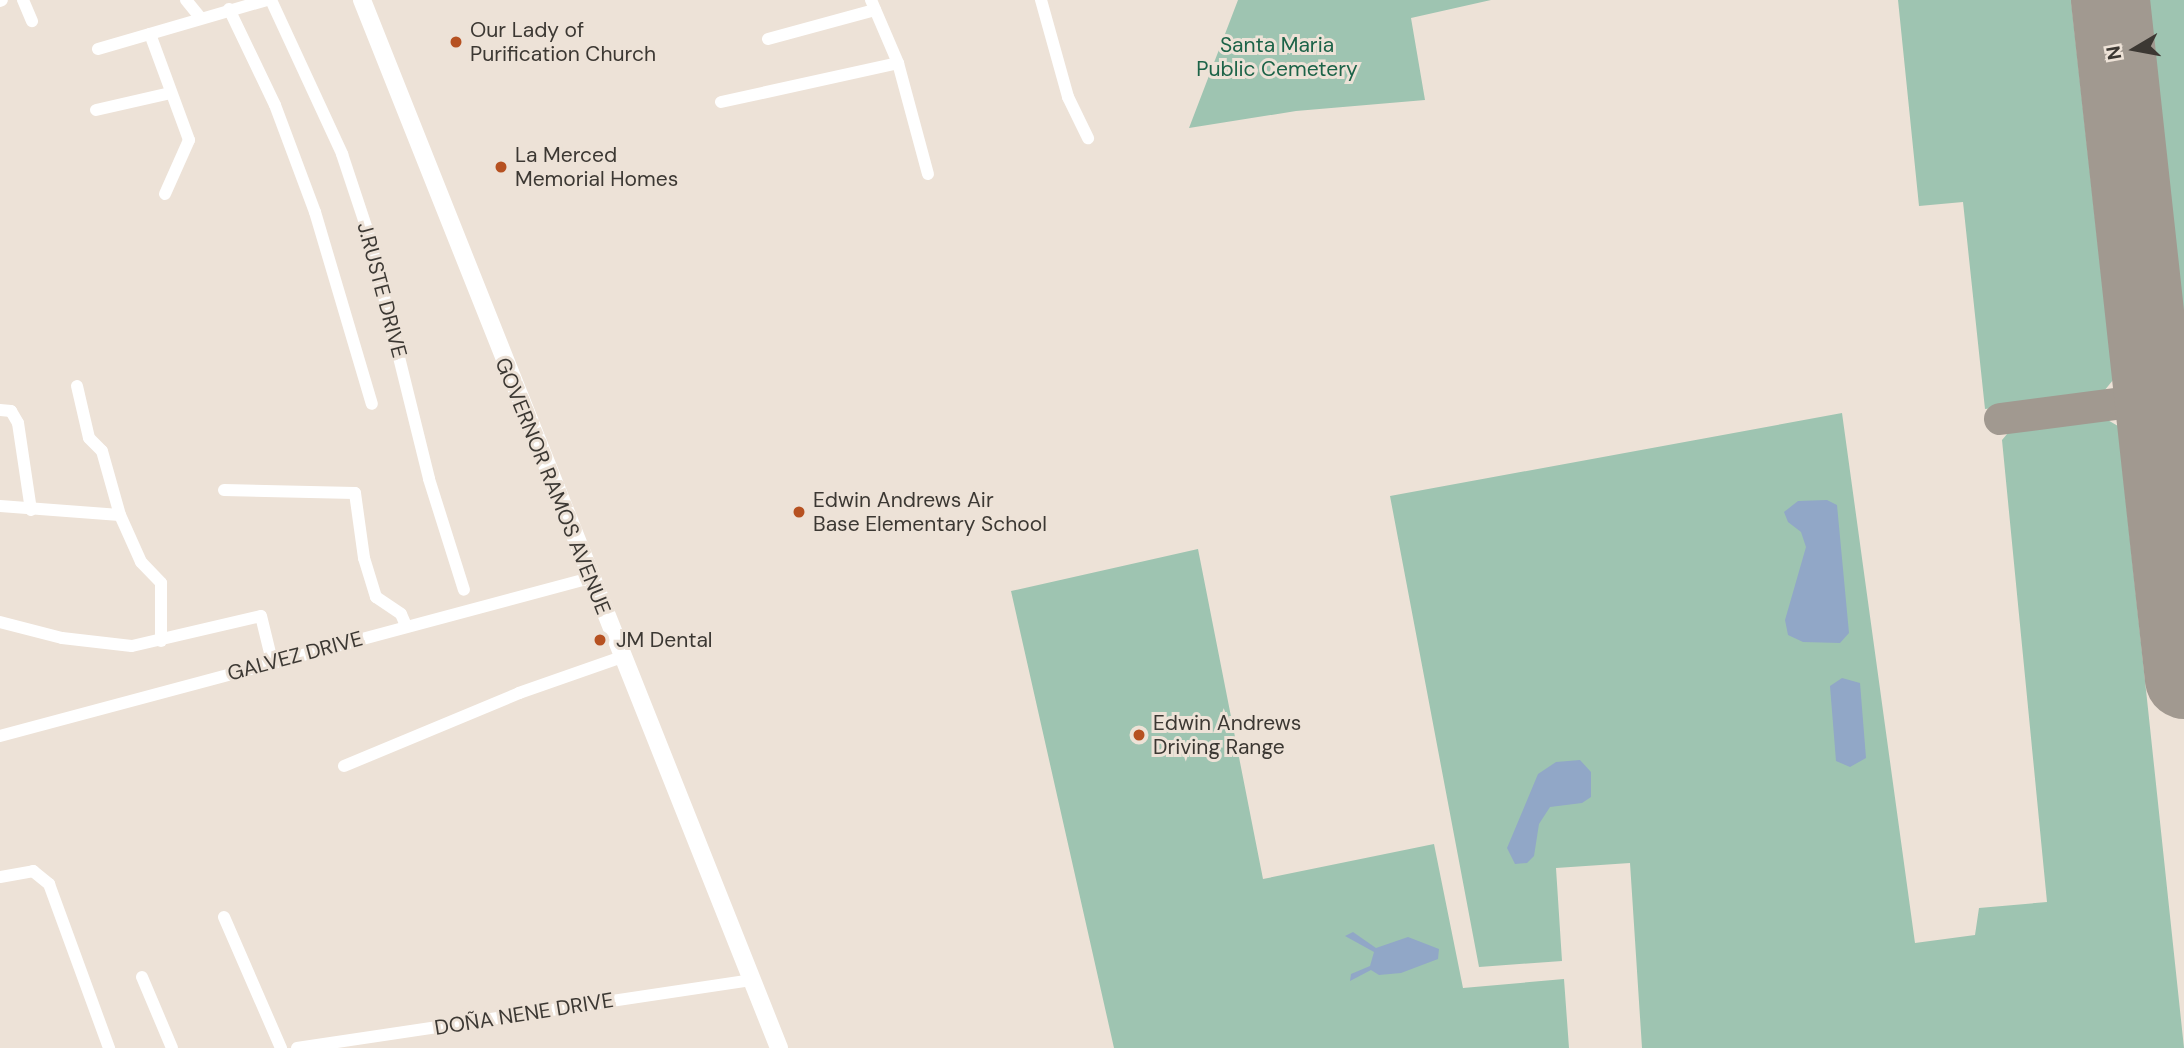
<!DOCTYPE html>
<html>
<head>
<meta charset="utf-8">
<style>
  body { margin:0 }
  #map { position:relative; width:2184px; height:1048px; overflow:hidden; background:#ede2d7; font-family:"DM Sans",sans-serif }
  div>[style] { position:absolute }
  .green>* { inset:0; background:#9ec4b1 }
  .water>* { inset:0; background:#91a7c7 }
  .taxiway>* { height:32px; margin:-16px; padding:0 16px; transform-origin:16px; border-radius:16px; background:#a19990 }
  .runway>* { height:79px; margin:-39.5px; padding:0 39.5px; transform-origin:39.5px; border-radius:39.5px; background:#a19990 }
  .street>* { height:12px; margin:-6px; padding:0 6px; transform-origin:6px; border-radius:6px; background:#fff }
  .secondary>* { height:18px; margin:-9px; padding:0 9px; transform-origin:9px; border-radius:9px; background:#fff }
  .dots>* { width:19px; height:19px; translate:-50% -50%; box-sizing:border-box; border:4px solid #ede2d7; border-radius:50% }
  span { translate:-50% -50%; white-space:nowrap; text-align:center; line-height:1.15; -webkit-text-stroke:6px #ede2d7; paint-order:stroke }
  .poi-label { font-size:21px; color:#3c3833 }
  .left { translate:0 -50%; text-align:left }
  .park-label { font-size:21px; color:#1c6348 }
  .street-label { font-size:21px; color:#3c3833 }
  .north { position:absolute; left:2100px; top:14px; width:70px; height:70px; -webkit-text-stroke:5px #ede2d7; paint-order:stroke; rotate:260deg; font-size:19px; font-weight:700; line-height:28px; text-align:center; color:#3c3833 }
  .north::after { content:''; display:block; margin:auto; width:24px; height:32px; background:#3c3833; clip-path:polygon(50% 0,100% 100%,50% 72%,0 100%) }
</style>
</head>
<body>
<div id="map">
  <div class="green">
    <div style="clip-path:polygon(1238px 0,1491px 0,1411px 18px,1425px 100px,1296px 111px,1189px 128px)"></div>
    <div style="clip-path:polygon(1898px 0,2071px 0,2113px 380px,2100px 396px,1985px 409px,1963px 202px,1919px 206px)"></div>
    <div style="clip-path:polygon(2145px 0,2184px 0,2184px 347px)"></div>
    <div style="clip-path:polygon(1842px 413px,1915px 943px,1975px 935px,1979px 908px,2047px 902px,2002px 440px,2013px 427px,2099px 415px,2118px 426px,2184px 1048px,1642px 1048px,1630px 863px,1556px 868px,1562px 961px,1479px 967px,1390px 496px)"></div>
    <div style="clip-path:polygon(1198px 549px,1263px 879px,1434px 844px,1463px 988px,1564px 979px,1569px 1048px,1114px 1048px,1011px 591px)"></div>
  </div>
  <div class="water">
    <div style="clip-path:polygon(1827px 500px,1837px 505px,1849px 633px,1840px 643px,1803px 642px,1788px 635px,1785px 620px,1806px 547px,1801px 532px,1788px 522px,1784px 512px,1798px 501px)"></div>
    <div style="clip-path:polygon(1842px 678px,1860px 683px,1866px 758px,1850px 767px,1836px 761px,1830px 686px)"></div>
    <div style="clip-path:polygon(1580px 760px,1591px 772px,1591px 797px,1582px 803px,1550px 807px,1539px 824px,1534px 856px,1527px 863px,1515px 864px,1507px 848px,1538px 774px,1556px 762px)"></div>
    <div style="clip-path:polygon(1353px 932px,1376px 948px,1408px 937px,1439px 949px,1438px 959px,1401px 973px,1379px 975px,1371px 970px,1350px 981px,1351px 974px,1370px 966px,1374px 952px,1345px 936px)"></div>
  </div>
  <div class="taxiway">
    <div style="left:2000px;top:419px;width:154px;rotate:-7.4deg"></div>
  </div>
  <div class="runway">
    <div style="left:2110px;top:0;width:683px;rotate:83.78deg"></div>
  </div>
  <div class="street">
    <div style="left:23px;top:0;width:23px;rotate:67deg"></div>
    <div style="left:186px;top:0;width:22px;rotate:51deg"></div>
    <div style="left:271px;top:0;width:170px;rotate:65.2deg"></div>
    <div style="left:342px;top:154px;width:82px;rotate:71.6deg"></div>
    <div style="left:368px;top:232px;width:254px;rotate:76.1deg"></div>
    <div style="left:429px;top:479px;width:116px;rotate:72.5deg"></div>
    <div style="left:871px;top:0;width:69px;rotate:66.8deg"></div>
    <div style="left:898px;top:63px;width:115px;rotate:74.9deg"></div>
    <div style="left:1041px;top:0;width:101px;rotate:74.4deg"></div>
    <div style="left:1068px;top:97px;width:46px;rotate:64deg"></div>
    <div style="left:0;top:1px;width:2px;rotate:-27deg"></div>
    <div style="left:229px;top:9px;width:106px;rotate:64.4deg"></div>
    <div style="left:275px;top:105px;width:114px;rotate:69.5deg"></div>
    <div style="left:315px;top:212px;width:200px;rotate:73.5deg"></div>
    <div style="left:150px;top:34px;width:113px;rotate:69.8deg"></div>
    <div style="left:189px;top:140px;width:59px;rotate:114deg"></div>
    <div style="left:768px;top:39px;width:111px;rotate:-15.2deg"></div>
    <div style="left:98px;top:49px;width:176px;rotate:-16.2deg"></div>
    <div style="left:721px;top:102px;width:181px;rotate:-12.4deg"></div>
    <div style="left:96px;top:110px;width:77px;rotate:-12.8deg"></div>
    <div style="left:77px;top:386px;width:53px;rotate:77deg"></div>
    <div style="left:89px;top:438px;width:18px;rotate:45deg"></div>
    <div style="left:102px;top:451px;width:66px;rotate:74.3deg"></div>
    <div style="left:120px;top:515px;width:51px;rotate:65.9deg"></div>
    <div style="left:141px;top:562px;width:29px;rotate:46deg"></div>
    <div style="left:161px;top:583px;width:58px;rotate:90deg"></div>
    <div style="left:0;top:410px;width:11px;rotate:5deg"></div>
    <div style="left:11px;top:411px;width:14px;rotate:60deg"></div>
    <div style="left:18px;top:423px;width:88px;rotate:81.5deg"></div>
    <div style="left:224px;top:490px;width:131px;rotate:1.3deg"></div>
    <div style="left:355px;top:493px;width:66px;rotate:82.1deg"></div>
    <div style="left:364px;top:558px;width:41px;rotate:72.9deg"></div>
    <div style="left:376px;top:597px;width:30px;rotate:34deg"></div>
    <div style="left:401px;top:614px;width:13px;rotate:67deg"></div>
    <div style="left:0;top:506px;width:120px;rotate:4.3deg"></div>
    <div style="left:0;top:622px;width:64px;rotate:14.5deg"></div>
    <div style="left:62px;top:638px;width:70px;rotate:6.5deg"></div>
    <div style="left:132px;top:646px;width:132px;rotate:-13.1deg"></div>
    <div style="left:261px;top:616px;width:46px;rotate:76.3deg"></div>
    <div style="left:0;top:736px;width:611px;rotate:-14.99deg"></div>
    <div style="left:344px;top:766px;width:190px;rotate:-22.6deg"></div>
    <div style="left:519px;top:693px;width:109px;rotate:-19.3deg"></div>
    <div style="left:0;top:877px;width:34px;rotate:-10deg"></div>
    <div style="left:33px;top:871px;width:21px;rotate:39deg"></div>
    <div style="left:49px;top:884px;width:175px;rotate:69.9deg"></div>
    <div style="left:224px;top:917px;width:143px;rotate:66.5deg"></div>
    <div style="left:142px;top:977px;width:77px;rotate:67.1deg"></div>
    <div style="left:297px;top:1048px;width:459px;rotate:-8.5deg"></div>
  </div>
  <div class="secondary">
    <div style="left:362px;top:0;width:1128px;rotate:68.3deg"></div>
  </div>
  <div class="dots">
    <div style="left:456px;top:42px;background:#b65121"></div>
    <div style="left:501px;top:167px;background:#b65121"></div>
    <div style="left:799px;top:512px;background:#b65121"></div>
    <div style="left:600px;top:640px;background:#b65121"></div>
    <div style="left:1139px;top:735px;background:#b65121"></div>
  </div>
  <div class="poi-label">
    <span class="left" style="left:470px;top:42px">Our Lady of<br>Purification Church</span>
    <span class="left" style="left:515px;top:167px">La Merced<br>Memorial Homes</span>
    <span class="left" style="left:813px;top:512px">Edwin Andrews Air<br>Base Elementary School</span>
    <span class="left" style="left:616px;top:640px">JM Dental</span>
    <span class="left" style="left:1153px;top:735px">Edwin Andrews<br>Driving Range</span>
  </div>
  <div class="park-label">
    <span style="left:1277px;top:57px">Santa Maria<br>Public Cemetery</span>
  </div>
  <div class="street-label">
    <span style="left:382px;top:290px;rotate:75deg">J.RUSTE DRIVE</span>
    <span style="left:553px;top:486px;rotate:68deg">GOVERNOR RAMOS AVENUE</span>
    <span style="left:295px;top:656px;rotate:-15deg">GALVEZ DRIVE</span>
    <span style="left:524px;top:1014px;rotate:-9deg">DOÑA NENE DRIVE</span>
  </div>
  <div class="north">N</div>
</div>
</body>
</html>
